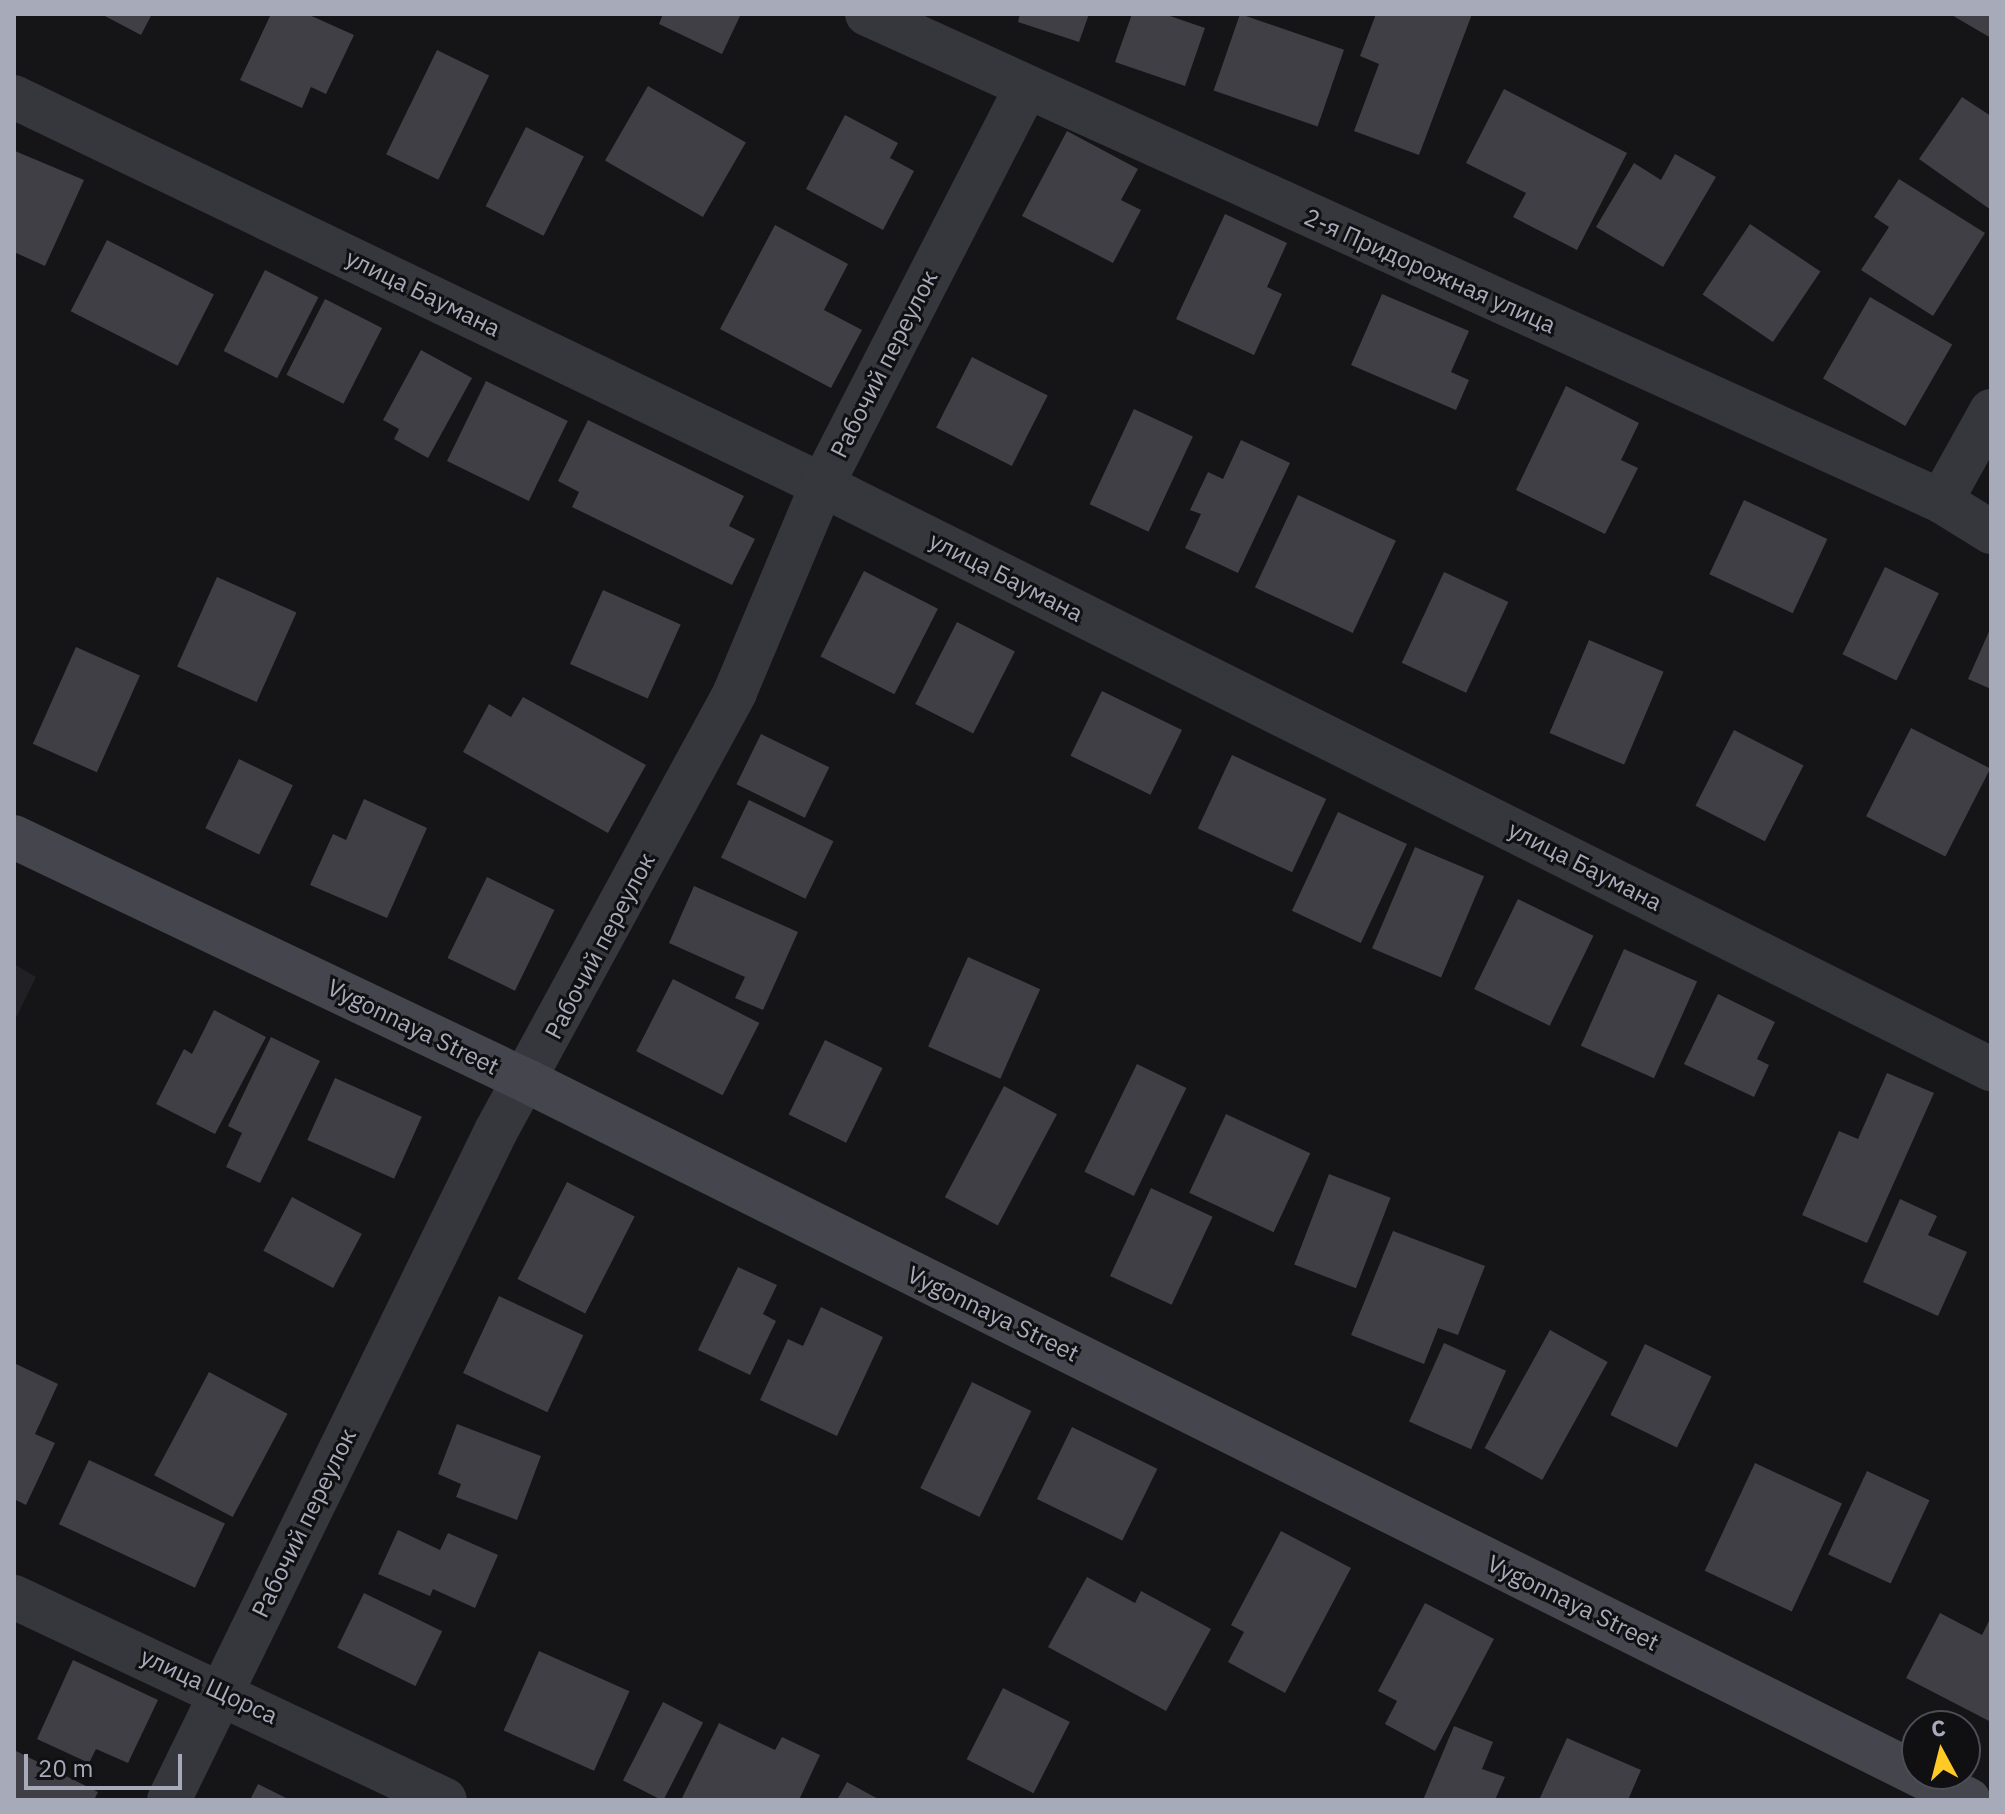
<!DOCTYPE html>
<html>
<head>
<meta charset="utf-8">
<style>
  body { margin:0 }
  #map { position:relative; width:2005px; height:1814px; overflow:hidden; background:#151517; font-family:"IBM Plex Sans",sans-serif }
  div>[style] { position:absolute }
  .built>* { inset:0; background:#212125 }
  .building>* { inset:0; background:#3f3f45; transform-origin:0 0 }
  .street>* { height:44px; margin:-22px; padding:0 22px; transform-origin:22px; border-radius:22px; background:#36363d }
  .secondary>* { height:44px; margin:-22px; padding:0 22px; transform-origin:22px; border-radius:22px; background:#44454d }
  span { translate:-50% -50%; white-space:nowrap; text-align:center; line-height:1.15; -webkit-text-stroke:6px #101012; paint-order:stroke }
  .street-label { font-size:24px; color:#a6aab9 }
  .frame { position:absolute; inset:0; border:16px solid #a6aab9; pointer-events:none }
  .north { position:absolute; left:1901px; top:1710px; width:80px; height:80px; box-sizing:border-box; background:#101012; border:2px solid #4c4e55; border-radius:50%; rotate:353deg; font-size:22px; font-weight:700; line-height:32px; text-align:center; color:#a6aab9 }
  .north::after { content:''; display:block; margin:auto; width:28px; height:36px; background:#ffca26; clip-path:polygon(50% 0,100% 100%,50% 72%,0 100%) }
  .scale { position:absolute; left:24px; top:1754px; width:158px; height:36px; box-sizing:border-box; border:4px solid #a6aab9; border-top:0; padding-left:10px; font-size:24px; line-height:28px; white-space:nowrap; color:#a6aab9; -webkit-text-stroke:6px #101012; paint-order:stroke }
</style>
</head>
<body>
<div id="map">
  <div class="built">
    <div style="clip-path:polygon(14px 964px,36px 977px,14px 1022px)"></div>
  </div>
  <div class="building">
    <div style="clip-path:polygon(101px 14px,152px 14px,141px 35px)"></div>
    <div style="clip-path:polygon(271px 14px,307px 14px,354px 35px,326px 94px,311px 87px,302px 108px,240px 80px)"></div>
    <div style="clip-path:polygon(663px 14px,741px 14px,722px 54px,659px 24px)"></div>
    <div style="clip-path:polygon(1020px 14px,1089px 14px,1079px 42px,1018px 22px)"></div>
    <div style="clip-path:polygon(1132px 14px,1164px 14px,1205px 28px,1185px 86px,1115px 62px)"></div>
    <div style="left:1240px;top:14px;width:110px;height:81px;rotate:19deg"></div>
    <div style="clip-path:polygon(1376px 14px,1472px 14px,1419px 155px,1354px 131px,1379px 64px,1360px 56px)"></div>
    <div style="clip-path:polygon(1950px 14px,1991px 14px,1991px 38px)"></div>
    <div style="left:437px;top:50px;width:58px;height:116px;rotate:26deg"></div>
    <div style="left:648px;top:86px;width:113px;height:86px;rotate:30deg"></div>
    <div style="clip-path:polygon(1504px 89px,1627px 153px,1577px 250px,1513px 217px,1526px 193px,1466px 163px)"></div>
    <div style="clip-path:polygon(1962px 97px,1991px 116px,1991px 210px,1919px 159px)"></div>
    <div style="clip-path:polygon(845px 115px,898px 143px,890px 158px,914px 171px,883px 230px,806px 189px)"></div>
    <div style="left:526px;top:127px;width:65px;height:89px;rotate:27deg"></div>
    <div style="clip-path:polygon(1067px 131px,1138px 169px,1121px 200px,1141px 210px,1113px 263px,1022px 216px)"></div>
    <div style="clip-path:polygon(15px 151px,84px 180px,45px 266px,14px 252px)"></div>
    <div style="clip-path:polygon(1675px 154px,1716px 177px,1663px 267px,1596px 227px,1634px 163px,1661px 180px)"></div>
    <div style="clip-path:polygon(1899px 179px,1985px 233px,1933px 316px,1861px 270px,1889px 227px,1874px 217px)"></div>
    <div style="clip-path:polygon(1225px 214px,1287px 243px,1267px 287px,1282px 294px,1254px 355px,1176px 319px)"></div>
    <div style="left:1750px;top:224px;width:85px;height:85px;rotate:34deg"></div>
    <div style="clip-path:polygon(775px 225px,848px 264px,824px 310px,862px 330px,831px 388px,720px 329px)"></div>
    <div style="left:107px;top:240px;width:120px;height:80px;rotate:27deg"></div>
    <div style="left:265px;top:270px;width:60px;height:91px;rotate:27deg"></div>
    <div style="clip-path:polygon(1382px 294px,1469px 331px,1451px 372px,1469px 380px,1456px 410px,1351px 365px)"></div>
    <div style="left:1870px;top:297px;width:95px;height:94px;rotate:30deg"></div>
    <div style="left:325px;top:299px;width:64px;height:85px;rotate:27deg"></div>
    <div style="clip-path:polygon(421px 350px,472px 378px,428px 458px,394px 439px,399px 429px,383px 420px)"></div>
    <div style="left:972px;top:357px;width:85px;height:79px;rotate:27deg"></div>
    <div style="left:486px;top:381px;width:91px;height:89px;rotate:26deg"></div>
    <div style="clip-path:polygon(1566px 386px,1639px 423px,1621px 460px,1638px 468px,1605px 534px,1516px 490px)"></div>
    <div style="left:1134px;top:409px;width:65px;height:105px;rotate:25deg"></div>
    <div style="clip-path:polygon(588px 420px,744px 496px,729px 526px,755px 539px,732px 585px,572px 507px,579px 492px,558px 481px)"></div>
    <div style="clip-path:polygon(1241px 440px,1290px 463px,1238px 573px,1185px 548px,1201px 514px,1190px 510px,1208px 472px,1223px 479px)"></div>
    <div style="left:1298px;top:495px;width:108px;height:102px;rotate:25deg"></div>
    <div style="left:1744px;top:500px;width:92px;height:82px;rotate:25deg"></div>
    <div style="left:1885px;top:567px;width:60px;height:97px;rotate:26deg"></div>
    <div style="left:864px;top:571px;width:83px;height:96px;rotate:27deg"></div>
    <div style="left:1444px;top:572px;width:71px;height:100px;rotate:25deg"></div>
    <div style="left:217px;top:577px;width:87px;height:98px;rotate:24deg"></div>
    <div style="left:603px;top:590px;width:85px;height:81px;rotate:24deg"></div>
    <div style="left:957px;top:622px;width:65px;height:92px;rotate:27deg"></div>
    <div style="clip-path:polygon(1991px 627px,1991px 689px,1968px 679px)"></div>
    <div style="left:1589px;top:640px;width:81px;height:101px;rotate:23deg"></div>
    <div style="left:76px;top:647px;width:70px;height:106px;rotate:24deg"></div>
    <div style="left:1102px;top:691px;width:89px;height:72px;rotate:26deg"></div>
    <div style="clip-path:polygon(523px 697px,646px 765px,608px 833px,463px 752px,489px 704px,511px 717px)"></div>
    <div style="left:1911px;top:728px;width:89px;height:99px;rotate:27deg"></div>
    <div style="left:1734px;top:730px;width:78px;height:85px;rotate:27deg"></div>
    <div style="left:761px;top:734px;width:76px;height:56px;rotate:26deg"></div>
    <div style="left:1232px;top:755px;width:104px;height:81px;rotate:25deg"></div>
    <div style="left:239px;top:759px;width:60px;height:77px;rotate:26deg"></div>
    <div style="clip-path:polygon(364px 799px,427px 828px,387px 918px,310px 885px,333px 834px,346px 840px)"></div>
    <div style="left:749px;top:800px;width:94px;height:64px;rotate:26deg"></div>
    <div style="left:1338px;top:812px;width:76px;height:109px;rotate:25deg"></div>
    <div style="left:1415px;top:847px;width:75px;height:110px;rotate:23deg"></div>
    <div style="left:487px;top:877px;width:75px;height:90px;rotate:26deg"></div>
    <div style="clip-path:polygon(694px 886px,798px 932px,763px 1010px,735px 998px,745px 977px,669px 943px)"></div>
    <div style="left:1518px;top:899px;width:84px;height:100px;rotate:26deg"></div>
    <div style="left:1624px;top:949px;width:80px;height:106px;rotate:24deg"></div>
    <div style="left:968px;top:957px;width:79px;height:98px;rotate:24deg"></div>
    <div style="left:673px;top:979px;width:97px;height:81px;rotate:27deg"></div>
    <div style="clip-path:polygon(1718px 994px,1775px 1022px,1757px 1059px,1769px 1065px,1754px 1097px,1684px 1064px)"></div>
    <div style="clip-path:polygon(214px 1010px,266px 1037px,215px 1134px,156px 1104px,184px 1049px,192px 1054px)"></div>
    <div style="clip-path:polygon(271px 1037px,320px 1061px,260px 1183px,226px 1167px,242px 1133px,228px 1126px)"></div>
    <div style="left:825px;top:1040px;width:64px;height:83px;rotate:26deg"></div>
    <div style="left:1137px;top:1064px;width:55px;height:120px;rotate:26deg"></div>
    <div style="clip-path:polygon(1887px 1073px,1934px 1093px,1867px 1243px,1802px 1215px,1839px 1131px,1858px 1139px)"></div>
    <div style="left:335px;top:1078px;width:95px;height:68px;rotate:24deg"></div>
    <div style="left:1004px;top:1086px;width:60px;height:126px;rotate:28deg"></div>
    <div style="left:1226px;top:1114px;width:93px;height:87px;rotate:25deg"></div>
    <div style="left:1329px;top:1174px;width:66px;height:97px;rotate:21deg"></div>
    <div style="left:567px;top:1182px;width:76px;height:109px;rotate:27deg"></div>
    <div style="left:1151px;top:1188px;width:68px;height:97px;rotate:25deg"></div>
    <div style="left:292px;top:1197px;width:79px;height:61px;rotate:28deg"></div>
    <div style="clip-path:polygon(1900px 1199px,1937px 1216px,1928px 1235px,1967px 1252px,1938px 1316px,1863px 1282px)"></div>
    <div style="clip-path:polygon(1393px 1231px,1485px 1266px,1458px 1335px,1438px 1328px,1424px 1364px,1351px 1335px)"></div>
    <div style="clip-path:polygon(738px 1267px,777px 1285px,763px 1314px,776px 1321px,750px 1375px,698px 1350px)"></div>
    <div style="left:499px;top:1296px;width:93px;height:85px;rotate:25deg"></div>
    <div style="clip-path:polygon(821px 1307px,883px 1337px,837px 1436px,760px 1400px,788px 1339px,803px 1346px)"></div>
    <div style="left:1550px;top:1330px;width:66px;height:135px;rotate:29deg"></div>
    <div style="left:1444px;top:1343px;width:68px;height:86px;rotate:24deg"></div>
    <div style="left:1645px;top:1344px;width:74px;height:79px;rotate:26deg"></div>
    <div style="clip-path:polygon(14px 1363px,58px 1384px,35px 1434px,55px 1443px,26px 1505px,14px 1499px)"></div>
    <div style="left:209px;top:1372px;width:89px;height:117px;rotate:28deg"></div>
    <div style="left:972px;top:1382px;width:66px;height:118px;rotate:26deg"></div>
    <div style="clip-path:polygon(457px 1424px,541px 1456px,517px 1520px,456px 1497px,461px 1484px,438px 1474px)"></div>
    <div style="left:1072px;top:1427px;width:95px;height:80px;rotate:26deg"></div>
    <div style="left:89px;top:1460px;width:150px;height:71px;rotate:25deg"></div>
    <div style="left:1755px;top:1463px;width:96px;height:119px;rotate:25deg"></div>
    <div style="left:1867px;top:1471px;width:69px;height:92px;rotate:25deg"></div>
    <div style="clip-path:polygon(398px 1530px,440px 1550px,448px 1533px,498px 1555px,475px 1608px,433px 1589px,430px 1596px,378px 1574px)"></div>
    <div style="clip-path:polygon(1281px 1531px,1351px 1568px,1285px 1693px,1228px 1662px,1244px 1632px,1231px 1625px)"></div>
    <div style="clip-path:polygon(1087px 1577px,1135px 1603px,1141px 1591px,1211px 1629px,1166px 1711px,1048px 1647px)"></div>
    <div style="left:364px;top:1593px;width:87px;height:61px;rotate:26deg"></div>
    <div style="clip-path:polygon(1425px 1603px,1494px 1639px,1435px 1751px,1385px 1724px,1397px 1701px,1378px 1691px)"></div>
    <div style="clip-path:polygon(1940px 1613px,1982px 1635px,1991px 1617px,1991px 1722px,1906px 1678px)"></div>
    <div style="left:539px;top:1651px;width:99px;height:87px;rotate:24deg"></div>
    <div style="clip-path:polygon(73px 1660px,158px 1700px,128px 1763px,96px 1749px,89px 1763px,37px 1739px)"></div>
    <div style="left:1003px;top:1688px;width:75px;height:80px;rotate:27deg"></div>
    <div style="left:663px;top:1702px;width:45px;height:88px;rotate:27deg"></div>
    <div style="clip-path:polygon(719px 1723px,775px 1750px,782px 1737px,820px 1755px,799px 1800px,681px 1800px)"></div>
    <div style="clip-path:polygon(1454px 1726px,1493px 1742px,1482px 1769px,1505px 1777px,1495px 1800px,1423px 1800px)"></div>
    <div style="clip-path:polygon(1567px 1738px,1641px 1770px,1628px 1800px,1539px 1800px)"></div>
    <div style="clip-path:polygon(14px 1750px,98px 1792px,94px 1800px,14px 1800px)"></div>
    <div style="clip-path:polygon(847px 1782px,880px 1800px,837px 1800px)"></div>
    <div style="clip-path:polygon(258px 1784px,290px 1800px,250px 1800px)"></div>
  </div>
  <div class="street">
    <div style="left:867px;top:14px;width:1179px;rotate:24.39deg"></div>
    <div style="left:1941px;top:501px;width:59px;rotate:31.8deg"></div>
    <div style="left:14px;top:97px;width:896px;rotate:25.65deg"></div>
    <div style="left:822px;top:485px;width:1307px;rotate:26.55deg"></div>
    <div style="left:1941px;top:501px;width:103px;rotate:-60.9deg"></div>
    <div style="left:14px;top:1597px;width:476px;rotate:25.2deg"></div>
    <div style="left:169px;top:1800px;width:745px;rotate:-63.95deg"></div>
    <div style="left:496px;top:1131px;width:500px;rotate:-61.4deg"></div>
    <div style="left:735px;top:692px;width:225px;rotate:-67.2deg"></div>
    <div style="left:822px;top:485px;width:444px;rotate:-62.8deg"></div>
  </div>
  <div class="secondary">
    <div style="left:14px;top:837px;width:568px;rotate:25.44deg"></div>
    <div style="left:527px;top:1081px;width:1611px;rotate:26.5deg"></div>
  </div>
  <div class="street-label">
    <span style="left:1430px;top:271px;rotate:24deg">2-я Придорожная улица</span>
    <span style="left:423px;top:293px;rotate:26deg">улица Баумана</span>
    <span style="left:884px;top:364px;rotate:-63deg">Рабочий переулок</span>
    <span style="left:1006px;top:577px;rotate:27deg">улица Баумана</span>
    <span style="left:1585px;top:866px;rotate:27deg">улица Баумана</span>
    <span style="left:600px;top:946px;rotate:-62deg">Рабочий переулок</span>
    <span style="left:413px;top:1027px;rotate:26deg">Vygonnaya Street</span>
    <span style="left:993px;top:1314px;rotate:26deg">Vygonnaya Street</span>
    <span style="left:304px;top:1523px;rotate:-64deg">Рабочий переулок</span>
    <span style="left:1573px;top:1603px;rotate:26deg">Vygonnaya Street</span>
    <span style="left:209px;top:1686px;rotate:25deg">улица Щорса</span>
  </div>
  <div class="frame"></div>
  <div class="north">С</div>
  <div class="scale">20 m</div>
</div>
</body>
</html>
